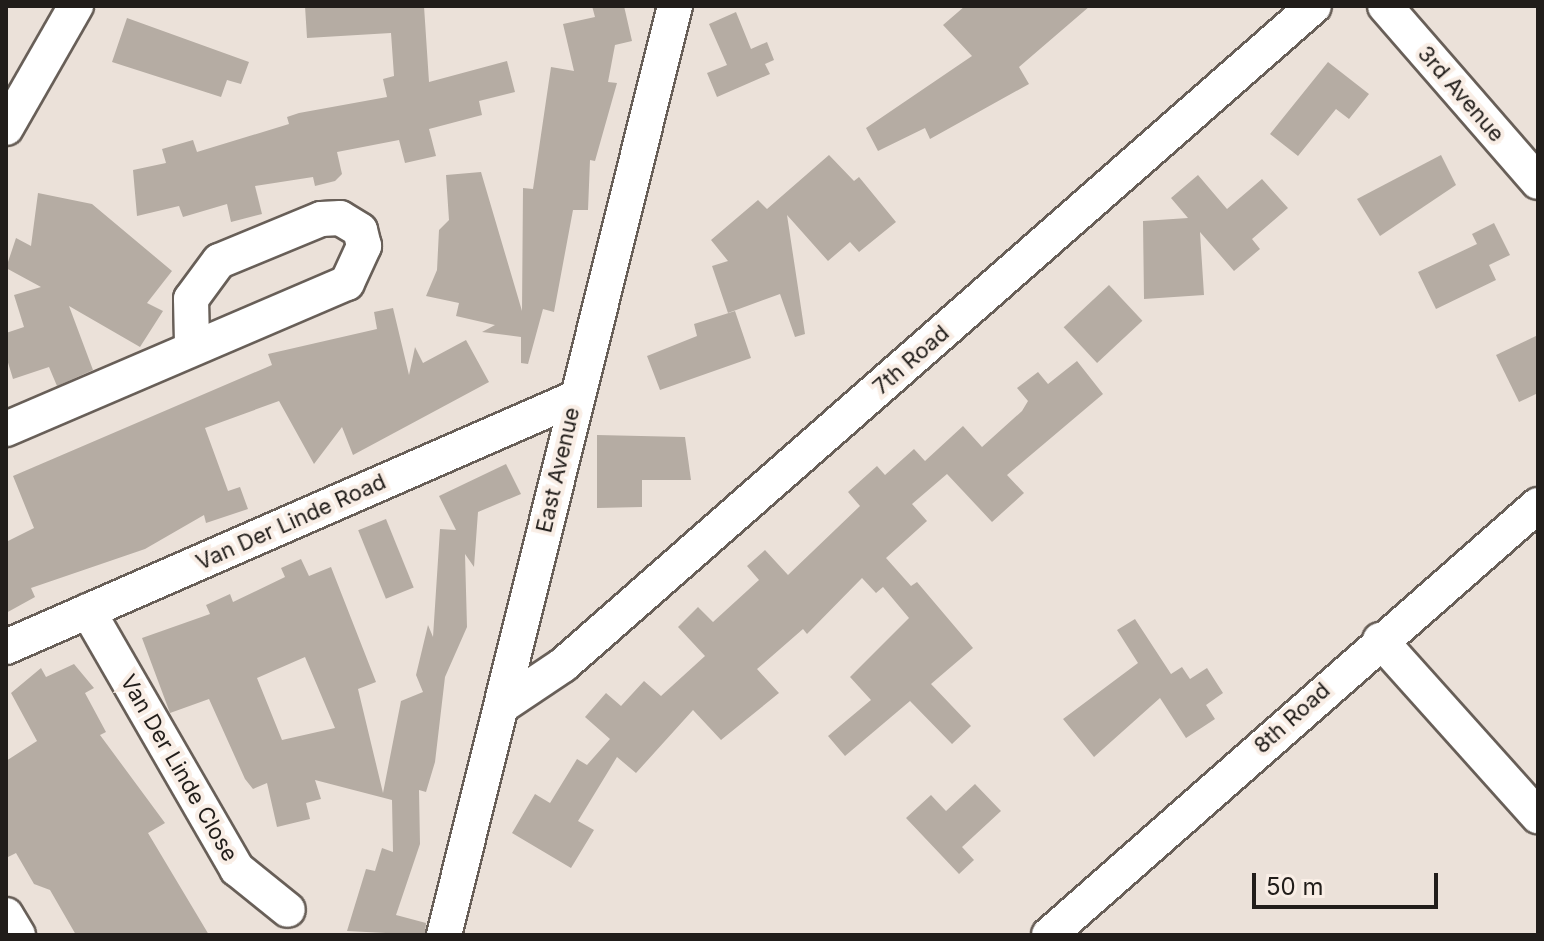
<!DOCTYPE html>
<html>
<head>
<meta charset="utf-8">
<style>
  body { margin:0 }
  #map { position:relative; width:1544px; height:941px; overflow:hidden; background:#ebe1d9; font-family:Inter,sans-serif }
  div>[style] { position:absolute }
  .building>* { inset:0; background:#b5aca3; transform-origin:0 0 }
  .roads { filter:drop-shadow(2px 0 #685f58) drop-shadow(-2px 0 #685f58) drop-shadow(0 2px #685f58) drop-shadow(0 -2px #685f58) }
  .minor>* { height:34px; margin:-17px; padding:0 17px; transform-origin:17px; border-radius:17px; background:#fff }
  span { translate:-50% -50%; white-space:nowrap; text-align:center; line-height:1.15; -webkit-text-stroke:8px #f9eee6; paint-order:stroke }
  .street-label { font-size:22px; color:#211d1a }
  .frame { position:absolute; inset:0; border:8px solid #211d1a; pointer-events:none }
  .scale { position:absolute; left:1252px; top:873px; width:186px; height:36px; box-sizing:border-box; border:4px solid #211d1a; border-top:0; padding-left:10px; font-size:24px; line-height:28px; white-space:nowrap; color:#211d1a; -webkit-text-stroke:6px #f9eee6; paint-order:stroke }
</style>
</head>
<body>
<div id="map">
  <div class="building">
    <div style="clip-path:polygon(305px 6px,424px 6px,429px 82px,507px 61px,515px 92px,479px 101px,482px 115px,429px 129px,436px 156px,405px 163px,399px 140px,337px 152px,342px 174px,335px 181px,315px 186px,313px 177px,255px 186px,262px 214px,231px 222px,227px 204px,183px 217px,179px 206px,137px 216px,133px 170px,166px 163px,162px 149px,193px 140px,197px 152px,289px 124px,287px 117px,299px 113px,387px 97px,383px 79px,394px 76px,391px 33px,307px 38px)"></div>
    <div style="clip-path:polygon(592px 6px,624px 6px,632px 41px,615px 45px,608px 82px,617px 83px,595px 161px,590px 160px,588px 210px,573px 210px,554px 312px,543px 309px,528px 364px,521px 363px,521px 337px,482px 332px,495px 325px,456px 316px,459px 303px,426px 296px,437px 270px,439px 230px,449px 220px,446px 175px,481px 172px,522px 311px,523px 188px,533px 189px,551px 67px,574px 71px,563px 24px,595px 17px)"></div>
    <div style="clip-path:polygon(965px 6px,1090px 6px,1019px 67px,1029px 84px,930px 139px,925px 128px,878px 151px,866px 128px,972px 56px,943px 25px)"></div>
    <div style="clip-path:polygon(736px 12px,751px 49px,767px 42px,774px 60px,765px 64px,770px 74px,717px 97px,707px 73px,727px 65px,709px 24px)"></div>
    <div style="clip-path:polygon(127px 18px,249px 62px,241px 84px,227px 80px,221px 97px,112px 62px)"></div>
    <div style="clip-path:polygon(1328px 62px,1369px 94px,1349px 119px,1336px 109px,1298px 156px,1270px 134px)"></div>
    <div style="clip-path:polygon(829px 155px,854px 181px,859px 177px,896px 222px,859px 252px,850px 242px,828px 261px,787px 215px,805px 334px,795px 337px,780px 294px,728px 313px,712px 266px,728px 261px,711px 240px,758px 200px,767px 209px)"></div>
    <div style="clip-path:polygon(1441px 155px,1456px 185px,1380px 236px,1357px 199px)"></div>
    <div style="clip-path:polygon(1198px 175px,1227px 209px,1262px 179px,1288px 208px,1252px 239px,1260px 249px,1234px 271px,1200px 232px,1204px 295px,1144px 299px,1143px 221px,1188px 218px,1171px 198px)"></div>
    <div style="clip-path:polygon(38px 193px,92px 204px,172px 271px,147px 303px,163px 311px,140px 347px,69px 306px,93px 370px,57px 386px,49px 367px,13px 379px,6px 356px,6px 333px,24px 327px,14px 295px,41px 287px,6px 268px,16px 238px,31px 246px)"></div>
    <div style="clip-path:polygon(1494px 223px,1510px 255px,1489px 265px,1496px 280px,1436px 309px,1418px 272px,1477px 244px,1472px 234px)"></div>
    <div style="left:1109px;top:285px;width:49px;height:62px;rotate:47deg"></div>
    <div style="clip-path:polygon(393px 308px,409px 375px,415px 347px,423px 363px,466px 340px,489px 382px,353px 455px,342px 427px,314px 464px,279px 401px,205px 428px,228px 491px,240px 487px,248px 509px,206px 523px,204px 515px,145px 549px,31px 588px,35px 597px,6px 613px,6px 542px,34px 528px,13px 476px,272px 365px,268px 354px,377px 329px,374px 312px)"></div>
    <div style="clip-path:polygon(735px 311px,751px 358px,660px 390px,647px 356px,697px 336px,694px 324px)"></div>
    <div style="clip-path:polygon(1538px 335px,1538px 393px,1519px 402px,1496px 355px)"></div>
    <div style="clip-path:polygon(1077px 361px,1103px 394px,1007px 475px,1024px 493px,992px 522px,947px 474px,912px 504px,927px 521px,886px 558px,911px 586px,917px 582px,973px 648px,931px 684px,971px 726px,952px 744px,910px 701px,845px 756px,828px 736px,871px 700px,850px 677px,909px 618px,883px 587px,876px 593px,862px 578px,807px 634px,803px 629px,757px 669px,779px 693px,721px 740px,693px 710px,636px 773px,617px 757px,578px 821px,594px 830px,571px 868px,512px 833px,535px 794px,550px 803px,577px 759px,587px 765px,610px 739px,585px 717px,606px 693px,621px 706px,644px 681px,661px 696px,705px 656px,678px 627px,698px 607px,713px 622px,759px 580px,747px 566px,765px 550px,788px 575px,860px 506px,848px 492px,877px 466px,885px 475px,914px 449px,925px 461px,963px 426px,982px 447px,1022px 411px,1028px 401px,1017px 388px,1038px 372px,1048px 384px)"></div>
    <div style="clip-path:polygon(597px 435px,685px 437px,691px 480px,642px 480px,642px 507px,597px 508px)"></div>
    <div style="clip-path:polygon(evenodd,506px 464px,521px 494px,478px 512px,474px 567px,465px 554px,467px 627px,445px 677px,435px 762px,426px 792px,419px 790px,420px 844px,396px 915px,426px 923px,425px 935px,347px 931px,366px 869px,375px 871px,382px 848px,393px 852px,392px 800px,315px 780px,321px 799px,306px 803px,310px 819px,277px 827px,267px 783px,253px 789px,245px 779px,209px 699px,170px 713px,142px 638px,210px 614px,206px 605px,230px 594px,233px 602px,285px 577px,281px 568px,301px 559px,309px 576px,331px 567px,376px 682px,358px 689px,383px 793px,401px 701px,423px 692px,416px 675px,428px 625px,433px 637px,440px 529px,456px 530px,439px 496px,506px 464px,305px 657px,335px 728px,282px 740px,257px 678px,305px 657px)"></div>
    <div style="left:386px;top:519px;width:74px;height:30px;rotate:68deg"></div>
    <div style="clip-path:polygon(1135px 619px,1171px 674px,1182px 667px,1190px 679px,1207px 668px,1223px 693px,1206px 705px,1215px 719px,1186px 738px,1160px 698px,1094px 757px,1063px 719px,1138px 663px,1117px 630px)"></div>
    <div style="clip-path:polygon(74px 664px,94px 688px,85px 693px,106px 732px,100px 735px,165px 823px,148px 833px,209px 935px,76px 935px,50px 890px,34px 884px,16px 853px,6px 858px,6px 761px,37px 741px,11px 693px,41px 668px,46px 677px)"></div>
    <div style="clip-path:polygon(975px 784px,1001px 811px,962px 847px,974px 860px,959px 874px,906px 818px,931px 795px,946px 811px)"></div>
  </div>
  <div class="roads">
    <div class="minor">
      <div style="left:1385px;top:6px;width:233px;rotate:49deg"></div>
      <div style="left:6px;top:128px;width:141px;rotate:-60.2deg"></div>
      <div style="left:6px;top:429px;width:371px;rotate:-23.2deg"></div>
      <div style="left:347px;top:283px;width:41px;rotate:-65.3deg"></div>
      <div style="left:364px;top:246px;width:16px;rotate:-104deg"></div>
      <div style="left:360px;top:230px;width:23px;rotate:-149deg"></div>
      <div style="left:340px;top:218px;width:19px;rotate:177deg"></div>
      <div style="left:321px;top:219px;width:110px;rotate:157.6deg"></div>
      <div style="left:219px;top:261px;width:47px;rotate:126.4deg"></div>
      <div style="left:191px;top:299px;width:45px;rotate:88.7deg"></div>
      <div style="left:88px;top:611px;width:298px;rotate:60deg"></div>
      <div style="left:237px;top:869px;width:65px;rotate:38.8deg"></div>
      <div style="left:1380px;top:640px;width:237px;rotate:48.1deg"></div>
      <div style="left:6px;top:647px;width:621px;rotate:-23.63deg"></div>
      <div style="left:502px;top:706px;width:73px;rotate:-33.9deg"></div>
      <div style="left:563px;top:665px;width:999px;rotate:-41.27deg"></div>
      <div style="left:6px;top:915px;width:23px;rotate:59deg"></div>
      <div style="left:444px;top:935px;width:957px;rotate:-76.04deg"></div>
      <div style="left:1049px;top:935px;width:651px;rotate:-41.33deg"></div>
    </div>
  </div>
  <div class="street-label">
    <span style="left:1461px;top:94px;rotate:49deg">3rd Avenue</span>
    <span style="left:911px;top:360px;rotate:-41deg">7th Road</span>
    <span style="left:558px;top:470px;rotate:-77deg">East Avenue</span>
    <span style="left:291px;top:522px;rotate:-24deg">Van Der Linde Road</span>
    <span style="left:1292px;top:718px;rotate:-42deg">8th Road</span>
    <span style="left:179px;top:768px;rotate:60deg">Van Der Linde Close</span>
  </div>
  <div class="frame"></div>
  <div class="scale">50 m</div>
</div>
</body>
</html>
